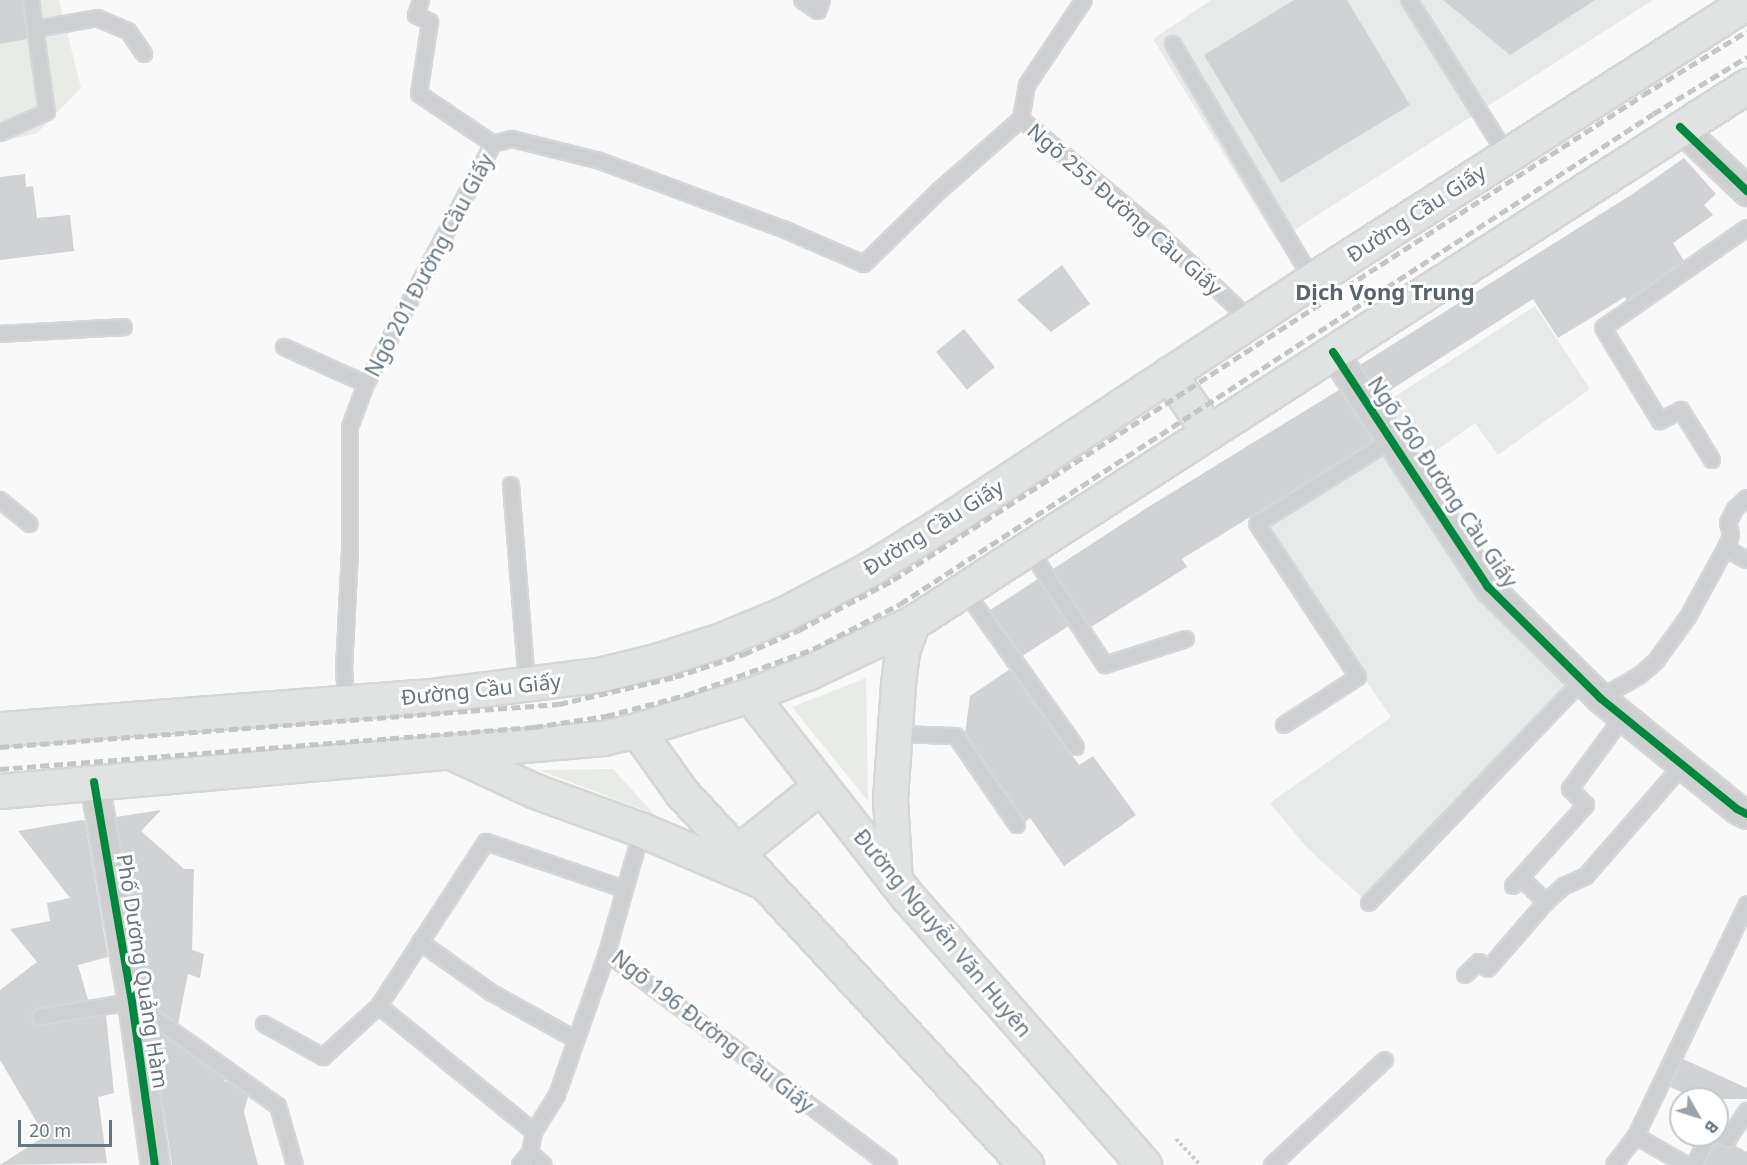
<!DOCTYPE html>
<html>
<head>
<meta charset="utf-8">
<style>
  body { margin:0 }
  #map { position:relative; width:1747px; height:1165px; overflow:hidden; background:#f9f9f9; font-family:"Noto Sans",sans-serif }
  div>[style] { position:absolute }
  .built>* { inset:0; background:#e8e9e9 }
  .green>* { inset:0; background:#e8ebe6 }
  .building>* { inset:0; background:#d0d2d3; transform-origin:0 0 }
  .path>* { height:4px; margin-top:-2px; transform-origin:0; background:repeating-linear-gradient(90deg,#cbcccd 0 3px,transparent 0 6px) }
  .roads { filter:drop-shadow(2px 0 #d5d6d7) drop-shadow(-2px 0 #d5d6d7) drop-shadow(0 2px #d5d6d7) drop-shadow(0 -2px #d5d6d7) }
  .lane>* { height:14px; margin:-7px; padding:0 7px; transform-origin:7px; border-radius:7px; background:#cecfd0 }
  .street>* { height:27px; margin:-13.5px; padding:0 13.5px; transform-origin:13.5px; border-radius:13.5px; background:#cecfd0 }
  .primary>* { height:33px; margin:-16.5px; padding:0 16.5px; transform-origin:16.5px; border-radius:16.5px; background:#e1e2e2 }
  .rail>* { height:4.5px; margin-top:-2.25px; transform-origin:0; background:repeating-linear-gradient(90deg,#c3c5c6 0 9px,transparent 0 13.5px) }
  .cycleway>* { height:8px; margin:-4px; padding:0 4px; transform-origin:4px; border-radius:4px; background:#00873e }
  span { translate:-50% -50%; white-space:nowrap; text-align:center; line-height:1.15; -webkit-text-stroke:6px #fff; paint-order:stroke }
  .street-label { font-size:21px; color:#657683 }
  .neighbourhood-label { font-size:22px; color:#57646e; font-weight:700 }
  .north { position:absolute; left:1669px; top:1087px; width:60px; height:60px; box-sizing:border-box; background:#fff; border:2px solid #c1c8cd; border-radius:50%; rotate:129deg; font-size:16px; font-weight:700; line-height:24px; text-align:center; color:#657683 }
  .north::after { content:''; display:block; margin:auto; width:21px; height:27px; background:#99a4ac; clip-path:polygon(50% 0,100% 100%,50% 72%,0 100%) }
  .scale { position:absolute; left:18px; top:1120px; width:94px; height:27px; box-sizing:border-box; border:3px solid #657683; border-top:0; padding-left:8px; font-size:18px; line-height:21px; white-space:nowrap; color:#657683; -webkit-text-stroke:4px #fff; paint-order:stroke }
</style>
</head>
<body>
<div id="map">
  <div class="built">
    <div style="clip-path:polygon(1211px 0,1653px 0,1277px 241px,1153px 39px)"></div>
    <div style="clip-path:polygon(1535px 306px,1590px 389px,1498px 455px,1475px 423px,1417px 464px,1377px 408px)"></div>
    <div style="clip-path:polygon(1386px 445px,1574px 679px,1364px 899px,1307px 848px,1270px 803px,1391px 717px,1259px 525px)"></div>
  </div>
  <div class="green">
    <div style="clip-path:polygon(0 0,59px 0,81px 88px,37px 133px,0 142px)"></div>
    <div style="clip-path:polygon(866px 678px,868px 801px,792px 707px)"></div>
    <div style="clip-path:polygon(613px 769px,654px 814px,539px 770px)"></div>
  </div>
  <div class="building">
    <div style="clip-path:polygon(0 0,22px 0,27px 39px,0 44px)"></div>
    <div style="clip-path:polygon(1294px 0,1347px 0,1410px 105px,1281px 183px,1204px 55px)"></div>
    <div style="clip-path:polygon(1443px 0,1595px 0,1510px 55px)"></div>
    <div style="clip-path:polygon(1684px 158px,1716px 194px,1704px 205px,1713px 215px,1673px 243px,1684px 261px,1627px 301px,1625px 297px,1558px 338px,1533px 299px,1381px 396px,1360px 365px,1631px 195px)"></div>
    <div style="clip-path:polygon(25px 174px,26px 187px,33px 186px,37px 218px,70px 215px,74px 251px,0 260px,0 177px)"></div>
    <div style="clip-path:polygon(1062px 265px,1090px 304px,1051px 332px,1017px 300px)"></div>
    <div style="left:964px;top:329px;width:49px;height:36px;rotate:51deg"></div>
    <div style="clip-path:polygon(1339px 390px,1373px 441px,1182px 559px,1187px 567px,1091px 627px,1053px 569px,1150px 506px)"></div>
    <div style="left:1038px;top:579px;width:56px;height:57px;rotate:57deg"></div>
    <div style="clip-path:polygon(1010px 669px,1079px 765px,1093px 756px,1136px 815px,1064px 866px,1030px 818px,1025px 822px,965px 734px,970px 696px)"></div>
    <div style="clip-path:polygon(161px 810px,141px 831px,184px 869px,194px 869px,192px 950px,204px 954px,200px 978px,188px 974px,178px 1024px,148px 1002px,116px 817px)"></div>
    <div style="clip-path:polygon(82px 820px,85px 821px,108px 957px,78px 965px,88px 1000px,38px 1008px,31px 1018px,33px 1023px,41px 1026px,106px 1015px,114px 1093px,98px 1097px,107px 1163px,0 1165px,45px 1136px,0 1060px,0 990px,37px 962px,10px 929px,50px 921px,47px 903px,70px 898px,18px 831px)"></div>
    <div style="clip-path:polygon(151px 1027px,224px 1079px,225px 1082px,228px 1082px,248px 1096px,244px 1112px,258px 1165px,172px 1165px)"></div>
    <div style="clip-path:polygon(1683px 1059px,1747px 1088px,1747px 1099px,1697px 1099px,1670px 1087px)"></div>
    <div style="clip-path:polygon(1716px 1143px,1727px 1148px,1734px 1145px,1747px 1152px,1747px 1165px,1704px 1165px)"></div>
  </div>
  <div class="path">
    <div style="left:1176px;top:1139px;width:35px;rotate:47deg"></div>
  </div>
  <div class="roads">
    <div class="lane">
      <div style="left:421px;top:0;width:16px;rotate:108deg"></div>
      <div style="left:416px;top:15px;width:16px;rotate:27deg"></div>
      <div style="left:430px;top:22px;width:73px;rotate:98.7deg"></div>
      <div style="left:419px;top:94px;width:89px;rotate:34deg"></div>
      <div style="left:802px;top:0;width:19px;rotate:35deg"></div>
      <div style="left:818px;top:11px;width:12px;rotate:-70deg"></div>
      <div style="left:1409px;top:0;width:183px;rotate:57.7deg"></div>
      <div style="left:36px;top:29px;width:62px;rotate:-10.2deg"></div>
      <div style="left:97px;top:18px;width:34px;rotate:23deg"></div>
      <div style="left:128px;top:31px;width:28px;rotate:55deg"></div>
      <div style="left:1173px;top:44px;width:273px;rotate:59.4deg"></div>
      <div style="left:1021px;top:119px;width:180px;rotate:39.8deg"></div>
      <div style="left:1159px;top:234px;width:125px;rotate:43.4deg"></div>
      <div style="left:1021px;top:119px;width:35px;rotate:-80deg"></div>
      <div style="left:1027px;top:85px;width:102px;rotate:-56.2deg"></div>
      <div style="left:0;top:133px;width:51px;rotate:-24.1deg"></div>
      <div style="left:47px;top:112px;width:113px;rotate:-98.1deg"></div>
      <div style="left:0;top:334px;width:124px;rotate:-3.2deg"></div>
      <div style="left:284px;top:347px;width:90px;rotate:24.3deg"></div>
      <div style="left:1712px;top:460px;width:59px;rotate:-121.8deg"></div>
      <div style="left:1681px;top:410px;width:24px;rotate:152deg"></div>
      <div style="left:1660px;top:421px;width:109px;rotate:-121.5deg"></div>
      <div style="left:1603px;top:328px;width:175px;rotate:-34.8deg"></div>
      <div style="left:511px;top:485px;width:200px;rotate:85.4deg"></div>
      <div style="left:0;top:500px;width:38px;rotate:39deg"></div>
      <div style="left:1728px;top:544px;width:9px;rotate:63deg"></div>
      <div style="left:1732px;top:552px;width:17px;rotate:28deg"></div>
      <div style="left:1029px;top:549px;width:139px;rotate:56.8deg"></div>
      <div style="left:1105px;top:665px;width:85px;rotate:-17.8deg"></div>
      <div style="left:963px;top:588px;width:195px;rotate:54.6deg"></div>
      <div style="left:1600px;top:698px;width:45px;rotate:-29.4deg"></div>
      <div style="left:1639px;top:676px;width:23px;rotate:-41deg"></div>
      <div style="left:1656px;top:661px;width:54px;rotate:-54deg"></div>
      <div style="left:1688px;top:617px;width:83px;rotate:-61.3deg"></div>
      <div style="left:1728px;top:544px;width:10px;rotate:-73deg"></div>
      <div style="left:1731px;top:534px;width:11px;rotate:-105deg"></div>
      <div style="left:1728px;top:523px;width:16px;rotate:-63deg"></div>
      <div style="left:1735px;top:509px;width:16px;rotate:-43deg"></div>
      <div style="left:346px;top:703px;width:33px;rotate:-93deg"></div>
      <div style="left:344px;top:670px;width:119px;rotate:-87.1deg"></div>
      <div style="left:350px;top:551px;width:124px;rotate:-90deg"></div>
      <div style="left:350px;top:427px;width:46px;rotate:-69.6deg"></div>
      <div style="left:366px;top:384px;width:272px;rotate:-62.1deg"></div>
      <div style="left:493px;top:144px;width:20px;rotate:-15deg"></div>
      <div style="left:512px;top:139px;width:91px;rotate:14deg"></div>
      <div style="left:600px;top:161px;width:195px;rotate:20.4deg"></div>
      <div style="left:783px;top:229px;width:88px;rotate:23.4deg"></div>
      <div style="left:864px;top:264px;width:106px;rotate:-44.2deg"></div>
      <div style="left:940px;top:190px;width:108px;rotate:-41.2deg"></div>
      <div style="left:1284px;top:725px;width:88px;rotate:-33deg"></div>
      <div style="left:1358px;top:677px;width:183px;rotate:-123.4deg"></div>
      <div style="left:1257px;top:524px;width:157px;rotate:-32deg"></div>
      <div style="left:895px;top:734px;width:61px;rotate:1.9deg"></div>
      <div style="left:956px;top:736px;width:108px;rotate:55.6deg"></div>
      <div style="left:642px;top:830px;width:128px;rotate:105.9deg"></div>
      <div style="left:607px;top:953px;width:353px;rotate:36.9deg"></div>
      <div style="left:1521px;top:878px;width:35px;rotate:44deg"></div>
      <div style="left:1513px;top:886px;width:109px;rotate:-48deg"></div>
      <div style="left:1586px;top:805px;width:23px;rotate:-135deg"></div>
      <div style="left:1570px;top:789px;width:89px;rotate:-53.6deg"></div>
      <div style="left:1369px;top:903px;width:309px;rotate:-46.2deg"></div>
      <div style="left:420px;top:942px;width:88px;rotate:35.3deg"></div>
      <div style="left:492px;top:993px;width:95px;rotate:29deg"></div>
      <div style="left:1465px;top:975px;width:19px;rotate:-43deg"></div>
      <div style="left:1479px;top:962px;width:11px;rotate:38deg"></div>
      <div style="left:1488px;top:969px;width:89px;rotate:-49.1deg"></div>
      <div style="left:1546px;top:902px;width:24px;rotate:-42deg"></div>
      <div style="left:1564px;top:886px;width:24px;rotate:-24deg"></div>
      <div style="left:1586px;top:876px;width:147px;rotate:-48.9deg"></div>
      <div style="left:379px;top:1006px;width:196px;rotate:-56.9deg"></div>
      <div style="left:486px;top:842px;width:146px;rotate:18.8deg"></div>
      <div style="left:40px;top:1017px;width:93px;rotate:-9.3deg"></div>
      <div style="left:132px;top:1002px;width:179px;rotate:35.5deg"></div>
      <div style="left:278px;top:1106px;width:61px;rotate:73.9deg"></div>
      <div style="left:264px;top:1024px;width:68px;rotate:29.2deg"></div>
      <div style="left:323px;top:1057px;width:76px;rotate:-42.3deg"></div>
      <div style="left:379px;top:1006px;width:200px;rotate:39.1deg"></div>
      <div style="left:1717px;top:1133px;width:13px;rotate:29deg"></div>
      <div style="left:1728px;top:1139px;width:34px;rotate:-56deg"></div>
      <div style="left:1636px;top:1136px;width:58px;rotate:30.1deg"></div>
      <div style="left:530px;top:1153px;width:18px;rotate:41deg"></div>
      <div style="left:520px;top:1165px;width:16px;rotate:-50deg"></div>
      <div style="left:530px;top:1153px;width:21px;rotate:-79deg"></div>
      <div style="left:534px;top:1132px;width:44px;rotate:-58.1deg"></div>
      <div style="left:557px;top:1095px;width:151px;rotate:-70.6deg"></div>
      <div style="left:1272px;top:1165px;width:154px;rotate:-42.9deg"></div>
      <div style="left:1614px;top:1165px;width:36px;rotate:-53deg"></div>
      <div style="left:1636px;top:1136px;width:257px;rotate:-64.4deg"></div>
      <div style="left:1694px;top:1165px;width:34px;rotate:-62deg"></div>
    </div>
    <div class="street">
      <div style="left:1680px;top:127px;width:93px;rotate:43.7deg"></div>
      <div style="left:1333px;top:352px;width:282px;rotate:56.6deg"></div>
      <div style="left:1488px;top:587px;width:158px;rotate:44.7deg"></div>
      <div style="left:1600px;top:698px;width:176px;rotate:39deg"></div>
      <div style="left:1737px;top:809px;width:11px;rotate:27deg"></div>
      <div style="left:94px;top:782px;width:223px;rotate:80.2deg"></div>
      <div style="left:132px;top:1002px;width:165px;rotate:82deg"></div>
    </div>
    <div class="primary">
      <div style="left:1169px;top:374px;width:70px;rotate:55.4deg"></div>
      <div style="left:750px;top:695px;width:256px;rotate:52deg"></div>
      <div style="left:908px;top:897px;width:357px;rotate:48.6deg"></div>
      <div style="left:0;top:729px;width:438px;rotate:-4.4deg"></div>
      <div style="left:437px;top:695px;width:162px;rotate:-7.1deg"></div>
      <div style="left:598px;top:675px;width:63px;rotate:-13.8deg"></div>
      <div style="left:659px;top:660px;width:65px;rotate:-17.9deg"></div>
      <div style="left:721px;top:640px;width:68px;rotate:-22.4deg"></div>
      <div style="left:784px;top:614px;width:96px;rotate:-27.9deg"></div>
      <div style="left:869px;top:569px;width:89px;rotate:-31.7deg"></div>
      <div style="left:945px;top:522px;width:440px;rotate:-33.4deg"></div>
      <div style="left:1312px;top:280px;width:516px;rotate:-32.58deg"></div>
      <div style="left:637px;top:730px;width:77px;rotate:54.5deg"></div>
      <div style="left:682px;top:793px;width:507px;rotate:47.24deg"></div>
      <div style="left:453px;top:753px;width:90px;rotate:24.9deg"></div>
      <div style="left:535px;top:791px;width:114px;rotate:20deg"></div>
      <div style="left:642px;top:830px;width:125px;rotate:23.1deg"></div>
      <div style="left:0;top:791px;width:605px;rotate:-5.02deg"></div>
      <div style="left:603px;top:738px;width:35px;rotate:-13deg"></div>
      <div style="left:637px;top:730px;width:118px;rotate:-17.2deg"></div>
      <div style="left:750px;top:695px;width:63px;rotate:-21.3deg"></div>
      <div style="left:809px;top:672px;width:114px;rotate:-25.4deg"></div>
      <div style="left:912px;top:623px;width:993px;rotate:-32.75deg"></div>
      <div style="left:738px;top:852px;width:105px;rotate:-38.8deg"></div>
      <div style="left:895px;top:881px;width:82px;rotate:-93.5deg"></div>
      <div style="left:890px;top:799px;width:115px;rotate:-86deg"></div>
      <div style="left:898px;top:684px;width:33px;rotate:-83deg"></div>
      <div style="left:902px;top:651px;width:30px;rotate:-70deg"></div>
    </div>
  </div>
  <div class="rail">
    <div style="left:0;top:747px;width:561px;rotate:-4.4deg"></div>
    <div style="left:559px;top:704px;width:119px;rotate:-13.1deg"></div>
    <div style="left:675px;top:677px;width:73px;rotate:-18.4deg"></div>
    <div style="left:744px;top:654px;width:60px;rotate:-23.6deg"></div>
    <div style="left:799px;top:630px;width:106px;rotate:-28deg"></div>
    <div style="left:893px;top:580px;width:893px;rotate:-32.89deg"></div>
    <div style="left:1643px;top:95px;width:122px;rotate:-31.6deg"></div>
    <div style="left:0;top:769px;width:536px;rotate:-4.5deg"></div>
    <div style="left:534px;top:727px;width:73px;rotate:-8.7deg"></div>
    <div style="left:606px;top:716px;width:83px;rotate:-14.7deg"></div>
    <div style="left:686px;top:695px;width:135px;rotate:-19.9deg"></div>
    <div style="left:813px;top:649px;width:98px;rotate:-27.3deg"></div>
    <div style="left:900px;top:604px;width:898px;rotate:-33.05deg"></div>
    <div style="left:1653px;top:114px;width:110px;rotate:-31.2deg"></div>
  </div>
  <div class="cycleway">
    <div style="left:1680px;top:127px;width:93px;rotate:43.7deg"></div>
    <div style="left:1333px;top:352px;width:282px;rotate:56.6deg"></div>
    <div style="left:1488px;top:587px;width:158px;rotate:44.7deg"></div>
    <div style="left:1600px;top:698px;width:176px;rotate:39deg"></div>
    <div style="left:1737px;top:809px;width:11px;rotate:27deg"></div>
    <div style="left:94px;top:782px;width:223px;rotate:80.2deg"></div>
    <div style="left:132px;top:1002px;width:165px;rotate:82deg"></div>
  </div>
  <div class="street-label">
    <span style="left:1125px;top:209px;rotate:41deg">Ngõ 255 Đường Cầu Giấy</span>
    <span style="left:1416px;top:213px;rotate:-33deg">Đường Cầu Giấy</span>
    <span style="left:429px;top:265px;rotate:-62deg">Ngõ 201 Đường Cầu Giấy</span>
    <span style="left:1443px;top:482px;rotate:56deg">Ngõ 260 Đường Cầu Giấy</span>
    <span style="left:933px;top:527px;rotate:-32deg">Đường Cầu Giấy</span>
    <span style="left:481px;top:689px;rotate:-6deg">Đường Cầu Giấy</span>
    <span style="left:943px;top:933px;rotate:50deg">Đường Nguyễn Văn Huyên</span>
    <span style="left:143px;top:971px;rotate:81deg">Phố Dương Quảng Hàm</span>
    <span style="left:713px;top:1031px;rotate:38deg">Ngõ 196 Đường Cầu Giấy</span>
  </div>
  <div class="neighbourhood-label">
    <span style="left:1385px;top:292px">Dịch Vọng Trung</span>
  </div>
  <div class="north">B</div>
  <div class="scale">20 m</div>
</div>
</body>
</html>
